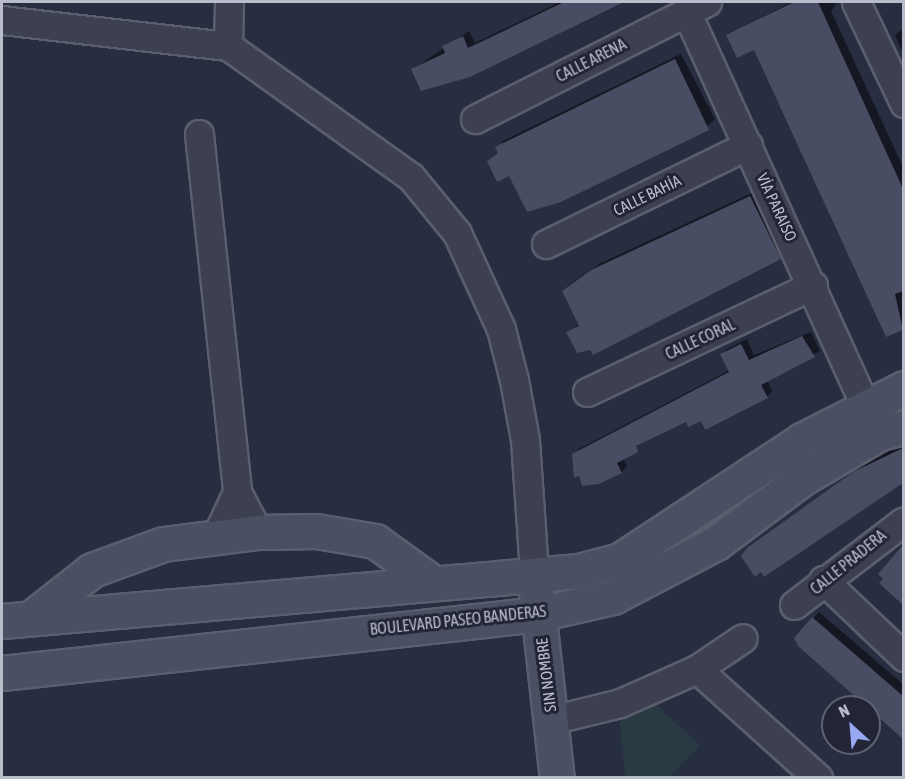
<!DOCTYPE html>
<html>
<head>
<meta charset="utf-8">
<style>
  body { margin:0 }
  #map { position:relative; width:905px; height:779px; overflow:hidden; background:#282e41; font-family:"Asap Condensed",sans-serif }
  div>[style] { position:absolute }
  .green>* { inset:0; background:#2a3a42 }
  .shadow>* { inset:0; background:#0007 }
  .building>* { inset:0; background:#484d63 }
  .roads { filter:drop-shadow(2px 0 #5a5e6e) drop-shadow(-2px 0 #5a5e6e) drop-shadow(0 2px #5a5e6e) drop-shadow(0 -2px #5a5e6e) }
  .street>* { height:27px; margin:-13.5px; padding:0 13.5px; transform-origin:13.5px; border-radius:13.5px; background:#3c4051 }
  .secondary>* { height:33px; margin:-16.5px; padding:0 16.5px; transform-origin:16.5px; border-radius:16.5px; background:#4b4f64 }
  span { translate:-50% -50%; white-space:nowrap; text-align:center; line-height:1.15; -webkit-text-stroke:6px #212536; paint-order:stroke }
  .street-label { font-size:16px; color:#b9bccb }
  .frame { position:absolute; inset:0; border:3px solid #b9bccb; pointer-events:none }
  .north { position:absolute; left:821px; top:695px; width:60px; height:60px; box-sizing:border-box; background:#212536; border:2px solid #5e6172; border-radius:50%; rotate:334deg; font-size:16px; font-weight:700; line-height:24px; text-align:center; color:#b9bccb }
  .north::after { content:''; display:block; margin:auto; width:21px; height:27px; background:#97a7f2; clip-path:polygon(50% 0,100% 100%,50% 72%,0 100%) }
</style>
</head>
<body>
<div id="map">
  <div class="green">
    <div style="clip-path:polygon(653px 702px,700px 745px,670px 777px,625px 777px,619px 713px)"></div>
  </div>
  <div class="shadow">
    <div style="clip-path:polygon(560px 2px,620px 2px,469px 75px,413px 69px,469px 31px,475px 43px)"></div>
    <div style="clip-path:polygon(791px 2px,837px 2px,831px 11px,904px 169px,904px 328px,887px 336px,755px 47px,728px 35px)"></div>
    <div style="clip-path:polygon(904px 28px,904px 54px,903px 54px,895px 35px)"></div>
    <div style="clip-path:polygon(681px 54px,715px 119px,709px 125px,561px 200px,499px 152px,503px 141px)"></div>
    <div style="clip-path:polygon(756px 191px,786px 252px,780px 258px,568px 332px,580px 324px,564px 291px,569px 285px,599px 264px)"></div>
    <div style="clip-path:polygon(811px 332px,820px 351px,767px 380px,772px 391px,767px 397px,687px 420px,641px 442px,623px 458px,627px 466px,622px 472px,583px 484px,573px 455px,579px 449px,730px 370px,722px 354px,727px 349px,747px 339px,754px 355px)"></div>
    <div style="clip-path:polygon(904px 443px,904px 481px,756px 575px,749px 550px,861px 466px)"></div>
    <div style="clip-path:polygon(902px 550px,904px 551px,904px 603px,881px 583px)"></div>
    <div style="clip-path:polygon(819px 612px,904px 685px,904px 737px,796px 638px)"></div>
  </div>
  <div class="building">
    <div style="clip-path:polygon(564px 2px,624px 2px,470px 77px,421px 91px,411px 69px,445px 53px,442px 46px,463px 36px,468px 48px)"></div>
    <div style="clip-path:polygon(794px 2px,818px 2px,903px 189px,903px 291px,895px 294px,903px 330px,886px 337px,754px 50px,737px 58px,726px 35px)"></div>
    <div style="clip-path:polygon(675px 59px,709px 130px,561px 202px,527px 212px,509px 176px,497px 182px,487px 161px,498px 153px,495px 147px)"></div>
    <div style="clip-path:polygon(750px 196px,781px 259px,593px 355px,590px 350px,577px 353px,566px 332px,579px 326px,562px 291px,591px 270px)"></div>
    <div style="clip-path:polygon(802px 336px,815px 357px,761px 385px,768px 398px,705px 430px,701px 421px,688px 427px,686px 422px,636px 446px,638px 452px,617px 463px,622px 473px,599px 484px,582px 486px,579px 476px,574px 478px,572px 454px,729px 372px,720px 354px,741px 344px,749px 360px)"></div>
    <div style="clip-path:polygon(903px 448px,903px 483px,764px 577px,761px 572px,755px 577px,741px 556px,747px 548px,853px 472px)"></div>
    <div style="clip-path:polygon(903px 545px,903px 605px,879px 583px,883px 579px,878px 574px)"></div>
    <div style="clip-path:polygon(812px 617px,903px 696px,903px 739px,798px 646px,794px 638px)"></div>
  </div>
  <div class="roads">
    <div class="street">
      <div style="left:229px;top:2px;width:44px;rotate:91.3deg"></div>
      <div style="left:228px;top:46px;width:225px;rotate:35.6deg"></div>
      <div style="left:411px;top:177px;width:72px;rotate:50.6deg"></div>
      <div style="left:457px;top:233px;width:106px;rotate:65.4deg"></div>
      <div style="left:501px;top:329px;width:53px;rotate:75.7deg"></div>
      <div style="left:514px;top:380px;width:61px;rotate:79.6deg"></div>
      <div style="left:525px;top:440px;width:132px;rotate:86.1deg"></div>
      <div style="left:856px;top:2px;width:112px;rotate:64.6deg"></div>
      <div style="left:686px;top:11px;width:431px;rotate:65.6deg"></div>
      <div style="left:2px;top:20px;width:227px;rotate:6.6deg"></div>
      <div style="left:475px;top:119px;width:260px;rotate:-26.8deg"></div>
      <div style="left:199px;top:134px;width:360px;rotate:83.9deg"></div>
      <div style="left:237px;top:492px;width:45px;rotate:62.3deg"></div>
      <div style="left:546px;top:244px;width:225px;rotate:-26.1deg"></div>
      <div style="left:587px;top:392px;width:250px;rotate:-25.3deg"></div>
      <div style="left:215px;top:539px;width:52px;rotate:-64.9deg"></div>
      <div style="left:823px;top:580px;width:112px;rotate:43.5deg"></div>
      <div style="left:794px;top:605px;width:138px;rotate:-37.4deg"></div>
      <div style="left:697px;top:669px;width:163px;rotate:42deg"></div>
      <div style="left:551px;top:720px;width:71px;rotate:-13.8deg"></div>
      <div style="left:620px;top:703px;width:84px;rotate:-23.8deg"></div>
      <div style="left:697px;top:669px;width:55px;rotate:-34deg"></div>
    </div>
    <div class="secondary">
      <div style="left:536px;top:592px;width:187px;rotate:83.6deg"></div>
      <div style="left:31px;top:618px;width:78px;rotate:-38.2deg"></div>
      <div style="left:92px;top:570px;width:76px;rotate:-20.1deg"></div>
      <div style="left:163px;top:544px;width:96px;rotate:-7.2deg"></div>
      <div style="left:258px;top:532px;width:58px;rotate:-1deg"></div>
      <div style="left:316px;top:531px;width:60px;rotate:9.6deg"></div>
      <div style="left:375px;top:541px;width:70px;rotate:35.7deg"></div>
      <div style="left:2px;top:621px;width:579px;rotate:-4.95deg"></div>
      <div style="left:579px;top:571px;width:42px;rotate:-15deg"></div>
      <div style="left:620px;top:560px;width:218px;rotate:-33.4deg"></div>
      <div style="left:802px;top:440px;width:114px;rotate:-27deg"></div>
      <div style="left:2px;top:673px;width:540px;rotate:-6.27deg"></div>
      <div style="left:539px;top:614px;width:76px;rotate:-12.9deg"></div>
      <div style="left:613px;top:597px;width:116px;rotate:-27.7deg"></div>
      <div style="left:716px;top:543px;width:109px;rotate:-36.8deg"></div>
      <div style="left:803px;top:478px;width:89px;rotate:-30.3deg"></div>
      <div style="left:880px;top:433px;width:25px;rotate:-14deg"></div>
    </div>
  </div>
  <div class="street-label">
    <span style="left:591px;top:60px;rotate:-27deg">CALLE ARENA</span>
    <span style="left:647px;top:195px;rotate:-26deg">CALLE BAHÍA</span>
    <span style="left:777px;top:207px;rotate:65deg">VÍA PARAISO</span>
    <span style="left:700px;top:339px;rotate:-25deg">CALLE CORAL</span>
    <span style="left:848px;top:562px;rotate:-39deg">CALLE PRADERA</span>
    <span style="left:458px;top:620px;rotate:-6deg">BOULEVARD PASEO BANDERAS</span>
    <span style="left:546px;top:675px;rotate:-97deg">SIN NOMBRE</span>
  </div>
  <div class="frame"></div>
  <div class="north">N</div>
</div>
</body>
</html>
